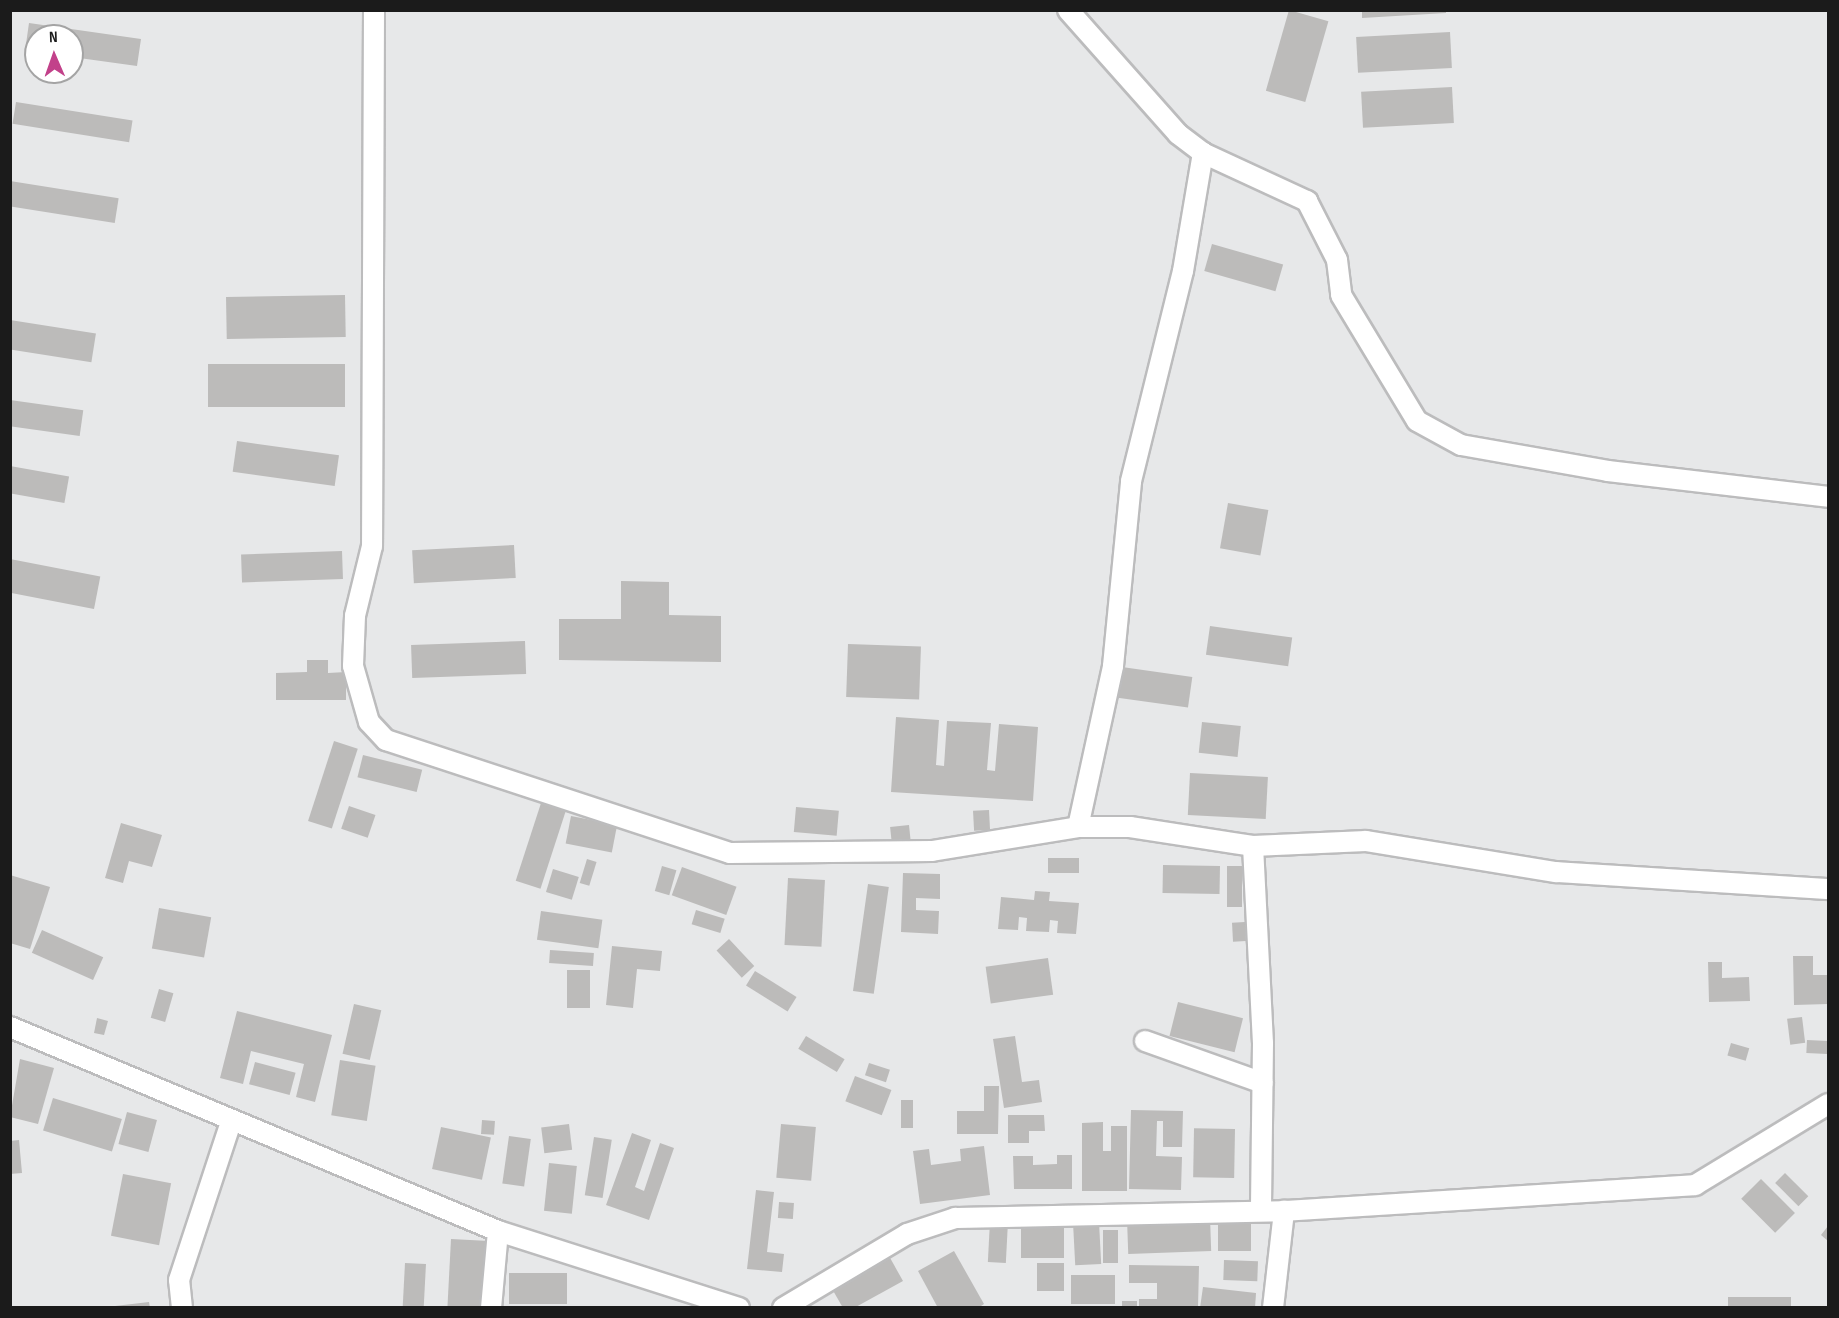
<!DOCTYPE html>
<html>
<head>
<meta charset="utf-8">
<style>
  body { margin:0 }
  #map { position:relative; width:1839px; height:1318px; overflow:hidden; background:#e7e8e9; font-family:"Sofia Sans Condensed",sans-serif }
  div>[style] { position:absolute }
  .building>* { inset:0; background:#bcbbba; transform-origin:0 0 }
  .roads { filter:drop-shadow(2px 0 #bcbcbd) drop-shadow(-2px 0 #bcbcbd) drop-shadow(0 2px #bcbcbd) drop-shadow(0 -2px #bcbcbd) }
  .minor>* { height:20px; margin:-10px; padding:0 10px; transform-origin:10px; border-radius:10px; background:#fff }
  span { translate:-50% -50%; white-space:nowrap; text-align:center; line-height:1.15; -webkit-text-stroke:4.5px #fff; paint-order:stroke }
  .frame { position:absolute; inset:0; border:12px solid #1b1b1b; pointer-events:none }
  .north { position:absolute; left:24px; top:24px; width:60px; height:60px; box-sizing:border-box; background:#fff; border:2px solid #a4a4a4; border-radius:50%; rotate:358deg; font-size:16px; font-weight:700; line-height:24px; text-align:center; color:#1b1b1b }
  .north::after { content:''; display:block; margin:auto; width:21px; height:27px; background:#c2418a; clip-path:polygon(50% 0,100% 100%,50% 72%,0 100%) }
</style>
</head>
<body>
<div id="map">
  <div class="building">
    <div style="left:1289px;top:10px;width:41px;height:84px;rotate:16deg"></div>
    <div style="clip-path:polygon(1362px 10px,1446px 10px,1446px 13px,1362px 18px)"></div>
    <div style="clip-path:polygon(29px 23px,141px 39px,137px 66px,72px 57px,72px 36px,36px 36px,36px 52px,25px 51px)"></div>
    <div style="left:1450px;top:32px;width:36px;height:94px;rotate:87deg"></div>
    <div style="left:1452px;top:87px;width:36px;height:91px;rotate:87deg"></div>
    <div style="left:16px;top:102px;width:118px;height:22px;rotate:9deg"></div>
    <div style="left:10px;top:181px;width:110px;height:25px;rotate:9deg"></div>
    <div style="left:1212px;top:244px;width:74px;height:28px;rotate:16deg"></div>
    <div style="left:345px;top:295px;width:42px;height:119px;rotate:89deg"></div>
    <div style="left:10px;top:320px;width:87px;height:29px;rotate:9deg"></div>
    <div style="left:208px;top:364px;width:137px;height:43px"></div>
    <div style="left:10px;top:400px;width:74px;height:26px;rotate:8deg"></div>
    <div style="left:237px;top:441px;width:103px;height:31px;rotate:8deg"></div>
    <div style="left:10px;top:466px;width:60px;height:27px;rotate:10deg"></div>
    <div style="left:1228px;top:503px;width:41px;height:46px;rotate:10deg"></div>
    <div style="left:514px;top:545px;width:33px;height:102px;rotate:87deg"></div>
    <div style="left:342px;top:551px;width:28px;height:101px;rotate:88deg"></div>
    <div style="left:10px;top:559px;width:92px;height:33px;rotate:11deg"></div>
    <div style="clip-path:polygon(621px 581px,669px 582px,669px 615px,721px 616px,721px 662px,559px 660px,559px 619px,621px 619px)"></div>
    <div style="left:1210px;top:626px;width:83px;height:29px;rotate:8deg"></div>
    <div style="left:525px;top:641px;width:33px;height:114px;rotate:88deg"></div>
    <div style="left:848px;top:644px;width:73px;height:53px;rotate:2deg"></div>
    <div style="clip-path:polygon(307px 660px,328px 660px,328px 673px,346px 672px,346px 700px,276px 700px,276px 673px,307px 672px)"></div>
    <div style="left:1122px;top:667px;width:71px;height:31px;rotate:8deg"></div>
    <div style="clip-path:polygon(896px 717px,939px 720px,936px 765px,944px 766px,947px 721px,991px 723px,987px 770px,995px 771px,999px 724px,1038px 727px,1033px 801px,891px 792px)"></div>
    <div style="left:1202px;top:722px;width:39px;height:31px;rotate:6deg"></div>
    <div style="left:334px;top:741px;width:25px;height:84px;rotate:18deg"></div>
    <div style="left:363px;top:755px;width:61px;height:23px;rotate:14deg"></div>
    <div style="left:1190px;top:773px;width:78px;height:42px;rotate:3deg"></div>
    <div style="left:542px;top:800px;width:26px;height:85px;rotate:18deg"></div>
    <div style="left:349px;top:806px;width:28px;height:24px;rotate:19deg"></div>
    <div style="left:796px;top:807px;width:43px;height:25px;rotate:5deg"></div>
    <div style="left:989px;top:810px;width:20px;height:16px;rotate:87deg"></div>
    <div style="left:571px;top:816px;width:47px;height:28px;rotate:11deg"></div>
    <div style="clip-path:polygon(121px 823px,162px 835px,152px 867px,129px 861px,123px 883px,105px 878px)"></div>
    <div style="left:909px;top:825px;width:18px;height:19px;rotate:84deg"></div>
    <div style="left:1079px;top:858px;width:15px;height:31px;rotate:90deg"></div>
    <div style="left:587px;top:859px;width:10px;height:25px;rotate:17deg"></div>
    <div style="left:1163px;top:865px;width:57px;height:28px;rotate:1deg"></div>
    <div style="left:662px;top:866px;width:15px;height:26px;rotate:16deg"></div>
    <div style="left:1227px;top:866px;width:15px;height:41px"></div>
    <div style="left:682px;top:867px;width:58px;height:30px;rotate:20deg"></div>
    <div style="left:553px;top:869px;width:27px;height:24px;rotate:17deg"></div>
    <div style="clip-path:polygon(903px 873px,940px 874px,940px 899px,916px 898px,916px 910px,939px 911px,938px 934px,901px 932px)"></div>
    <div style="clip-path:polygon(10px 875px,50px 887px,30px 949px,10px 943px)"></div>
    <div style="left:788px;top:878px;width:37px;height:67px;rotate:3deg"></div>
    <div style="left:868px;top:884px;width:21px;height:108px;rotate:8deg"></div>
    <div style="clip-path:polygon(1035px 891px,1050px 892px,1049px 901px,1079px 903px,1076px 934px,1057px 933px,1058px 921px,1050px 920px,1049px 932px,1026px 931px,1027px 918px,1019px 917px,1018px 930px,998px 929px,1001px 897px,1034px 900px)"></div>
    <div style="left:159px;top:908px;width:53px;height:41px;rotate:10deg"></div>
    <div style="left:696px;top:910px;width:30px;height:15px;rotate:17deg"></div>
    <div style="left:541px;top:911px;width:62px;height:29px;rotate:8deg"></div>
    <div style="left:1245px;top:922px;width:19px;height:13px;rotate:87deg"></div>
    <div style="left:42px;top:930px;width:67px;height:25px;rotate:24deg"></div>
    <div style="left:729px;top:939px;width:37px;height:17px;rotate:47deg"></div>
    <div style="clip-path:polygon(612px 946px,662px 951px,660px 971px,637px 969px,633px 1008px,606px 1005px)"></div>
    <div style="left:550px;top:950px;width:44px;height:13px;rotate:4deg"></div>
    <div style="clip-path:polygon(1793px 956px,1813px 956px,1813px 975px,1828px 975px,1828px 1004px,1794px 1005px)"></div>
    <div style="left:1048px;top:958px;width:37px;height:63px;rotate:82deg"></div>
    <div style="clip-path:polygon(1708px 962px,1722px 962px,1722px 978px,1749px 977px,1750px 1001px,1709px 1002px)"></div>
    <div style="left:567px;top:970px;width:23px;height:38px"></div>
    <div style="left:755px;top:971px;width:49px;height:17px;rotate:32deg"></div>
    <div style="left:159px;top:989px;width:15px;height:30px;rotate:16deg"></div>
    <div style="left:1178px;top:1002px;width:67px;height:35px;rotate:14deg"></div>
    <div style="left:354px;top:1004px;width:28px;height:51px;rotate:13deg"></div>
    <div style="clip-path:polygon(237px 1011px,332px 1035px,315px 1102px,296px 1097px,304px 1064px,251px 1051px,243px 1084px,220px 1078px)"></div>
    <div style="left:1802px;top:1017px;width:26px;height:15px;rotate:83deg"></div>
    <div style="clip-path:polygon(97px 1018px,108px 1021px,104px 1035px,94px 1033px)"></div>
    <div style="left:806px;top:1036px;width:45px;height:15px;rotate:31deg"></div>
    <div style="clip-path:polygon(1015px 1036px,1022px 1082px,1039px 1080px,1042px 1102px,1004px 1108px,993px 1039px)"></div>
    <div style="left:1807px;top:1040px;width:21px;height:13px;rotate:3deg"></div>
    <div style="left:1731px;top:1043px;width:19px;height:13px;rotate:16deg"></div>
    <div style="clip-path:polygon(20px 1059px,54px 1068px,38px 1124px,10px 1117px)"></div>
    <div style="left:340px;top:1060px;width:36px;height:56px;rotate:9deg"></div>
    <div style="left:255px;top:1062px;width:42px;height:23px;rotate:15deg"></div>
    <div style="left:869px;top:1063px;width:22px;height:13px;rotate:18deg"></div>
    <div style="left:855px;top:1076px;width:39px;height:27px;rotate:21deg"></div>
    <div style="clip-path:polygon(984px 1086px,999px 1086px,998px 1134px,957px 1134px,957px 1111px,984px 1111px)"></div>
    <div style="left:53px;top:1098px;width:72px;height:34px;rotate:17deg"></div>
    <div style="left:901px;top:1100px;width:12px;height:28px"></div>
    <div style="clip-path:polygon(1131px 1110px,1183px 1111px,1182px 1147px,1163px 1147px,1163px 1121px,1157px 1121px,1156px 1156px,1182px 1157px,1181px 1190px,1129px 1189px)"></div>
    <div style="left:127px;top:1112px;width:31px;height:33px;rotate:15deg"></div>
    <div style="clip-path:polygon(1008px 1115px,1044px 1115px,1045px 1131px,1029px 1131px,1029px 1143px,1008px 1143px)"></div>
    <div style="left:482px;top:1120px;width:13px;height:14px;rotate:4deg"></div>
    <div style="clip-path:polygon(1103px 1122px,1103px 1151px,1111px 1151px,1111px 1126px,1127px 1126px,1127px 1191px,1082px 1191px,1082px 1123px)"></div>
    <div style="left:569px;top:1124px;width:26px;height:28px;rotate:83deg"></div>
    <div style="left:781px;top:1124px;width:35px;height:54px;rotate:5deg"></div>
    <div style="left:441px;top:1127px;width:51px;height:43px;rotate:12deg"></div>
    <div style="left:1235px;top:1129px;width:49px;height:41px;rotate:91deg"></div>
    <div style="clip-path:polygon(632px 1133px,651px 1140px,635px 1187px,644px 1191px,660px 1143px,674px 1148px,649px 1220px,606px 1205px)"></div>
    <div style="left:509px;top:1136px;width:22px;height:48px;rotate:8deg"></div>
    <div style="left:594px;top:1137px;width:18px;height:59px;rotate:9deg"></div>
    <div style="clip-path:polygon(19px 1140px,22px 1173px,10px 1174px,10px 1141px)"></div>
    <div style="clip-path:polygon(984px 1146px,990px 1195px,920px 1204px,913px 1151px,929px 1149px,931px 1165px,961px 1161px,960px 1149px)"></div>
    <div style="clip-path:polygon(1057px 1155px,1072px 1155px,1072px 1189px,1014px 1189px,1013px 1156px,1033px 1156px,1033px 1165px,1057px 1164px)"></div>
    <div style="left:549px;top:1163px;width:28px;height:48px;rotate:6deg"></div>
    <div style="left:1785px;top:1173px;width:33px;height:14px;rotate:45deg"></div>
    <div style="left:123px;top:1174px;width:49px;height:63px;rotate:11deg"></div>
    <div style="left:1761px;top:1179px;width:48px;height:28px;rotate:45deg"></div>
    <div style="clip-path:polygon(756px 1190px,774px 1192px,767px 1252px,784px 1254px,782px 1272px,747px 1269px)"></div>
    <div style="left:779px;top:1202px;width:15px;height:16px;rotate:4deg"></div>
    <div style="left:1210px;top:1217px;width:34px;height:83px;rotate:88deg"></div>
    <div style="left:1218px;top:1217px;width:33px;height:34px"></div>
    <div style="left:990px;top:1221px;width:18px;height:41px;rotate:3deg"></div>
    <div style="left:1099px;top:1222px;width:42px;height:26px;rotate:87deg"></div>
    <div style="left:1021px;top:1223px;width:43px;height:35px"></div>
    <div style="clip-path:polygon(1828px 1226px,1828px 1241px,1821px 1235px)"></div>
    <div style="left:1103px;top:1230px;width:15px;height:33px"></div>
    <div style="left:451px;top:1239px;width:38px;height:69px;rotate:3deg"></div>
    <div style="clip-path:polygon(954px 1251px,984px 1304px,978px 1308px,938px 1308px,918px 1271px)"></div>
    <div style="clip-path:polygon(889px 1256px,903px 1281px,854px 1308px,843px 1308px,831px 1287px)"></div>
    <div style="left:1224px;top:1260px;width:34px;height:20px;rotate:2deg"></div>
    <div style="left:405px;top:1263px;width:21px;height:45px;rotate:3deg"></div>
    <div style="left:1037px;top:1263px;width:27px;height:28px"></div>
    <div style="clip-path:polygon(1129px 1265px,1199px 1266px,1198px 1308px,1139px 1308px,1139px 1299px,1157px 1299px,1157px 1283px,1129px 1283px)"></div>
    <div style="left:567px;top:1273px;width:31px;height:58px;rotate:90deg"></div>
    <div style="left:1071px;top:1275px;width:44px;height:29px"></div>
    <div style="clip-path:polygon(1203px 1287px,1256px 1293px,1255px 1308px,1200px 1308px)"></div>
    <div style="left:1791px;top:1297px;width:11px;height:63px;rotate:90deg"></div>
    <div style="left:1122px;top:1301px;width:15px;height:7px"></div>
    <div style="clip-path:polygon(149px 1302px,150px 1308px,115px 1308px,115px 1306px)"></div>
  </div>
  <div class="roads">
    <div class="minor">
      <div style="left:374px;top:10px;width:536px;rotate:90.21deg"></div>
      <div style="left:372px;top:546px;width:72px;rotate:103.7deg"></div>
      <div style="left:355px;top:616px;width:50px;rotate:92.3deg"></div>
      <div style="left:353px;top:666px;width:58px;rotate:74.1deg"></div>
      <div style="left:369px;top:722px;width:25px;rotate:47deg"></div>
      <div style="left:386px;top:740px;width:362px;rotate:18.2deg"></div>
      <div style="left:730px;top:853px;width:202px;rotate:-0.6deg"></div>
      <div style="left:932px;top:851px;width:148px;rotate:-9.3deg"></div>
      <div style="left:1078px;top:827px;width:52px"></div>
      <div style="left:1130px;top:827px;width:124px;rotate:8.8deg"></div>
      <div style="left:1253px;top:846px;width:113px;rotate:-2.5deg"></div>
      <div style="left:1366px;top:841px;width:193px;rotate:9.3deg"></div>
      <div style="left:1556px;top:872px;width:273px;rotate:3.6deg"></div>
      <div style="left:1068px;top:10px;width:166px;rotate:48.4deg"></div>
      <div style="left:1178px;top:134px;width:31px;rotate:37deg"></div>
      <div style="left:1203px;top:153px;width:115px;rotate:24.8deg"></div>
      <div style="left:1307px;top:201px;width:66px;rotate:63deg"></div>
      <div style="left:1337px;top:260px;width:35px;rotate:83deg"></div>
      <div style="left:1341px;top:295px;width:147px;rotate:58.9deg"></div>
      <div style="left:1417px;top:421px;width:50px;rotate:28.6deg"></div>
      <div style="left:1461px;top:445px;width:149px;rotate:10deg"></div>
      <div style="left:1608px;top:471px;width:222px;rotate:6.7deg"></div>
      <div style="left:1078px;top:827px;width:165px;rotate:-77.7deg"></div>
      <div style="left:1113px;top:666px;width:186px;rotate:-84.4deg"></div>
      <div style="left:1131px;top:481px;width:216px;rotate:-76.1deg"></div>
      <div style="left:1183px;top:271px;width:120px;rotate:-80.4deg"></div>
      <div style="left:1253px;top:846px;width:197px;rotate:87.1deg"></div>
      <div style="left:1263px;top:1043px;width:168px;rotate:90.7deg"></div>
      <div style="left:10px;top:1027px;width:529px;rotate:22.69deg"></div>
      <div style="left:498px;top:1231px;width:253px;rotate:17.7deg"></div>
      <div style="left:1145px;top:1041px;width:125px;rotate:19.6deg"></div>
      <div style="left:182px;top:1308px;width:28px;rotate:-96deg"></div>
      <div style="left:179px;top:1280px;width:166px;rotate:-71.8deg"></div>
      <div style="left:491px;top:1308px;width:77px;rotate:-84.8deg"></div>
      <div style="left:783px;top:1308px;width:144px;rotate:-30.8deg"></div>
      <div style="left:907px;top:1234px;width:51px;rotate:-18.4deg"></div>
      <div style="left:955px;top:1218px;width:329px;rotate:-1.2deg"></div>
      <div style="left:1273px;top:1308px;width:98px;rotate:-83.5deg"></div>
      <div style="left:1284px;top:1211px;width:412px;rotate:-3.6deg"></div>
      <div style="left:1695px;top:1185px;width:156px;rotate:-31.3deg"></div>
    </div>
  </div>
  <div class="frame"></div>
  <div class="north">N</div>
</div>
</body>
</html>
